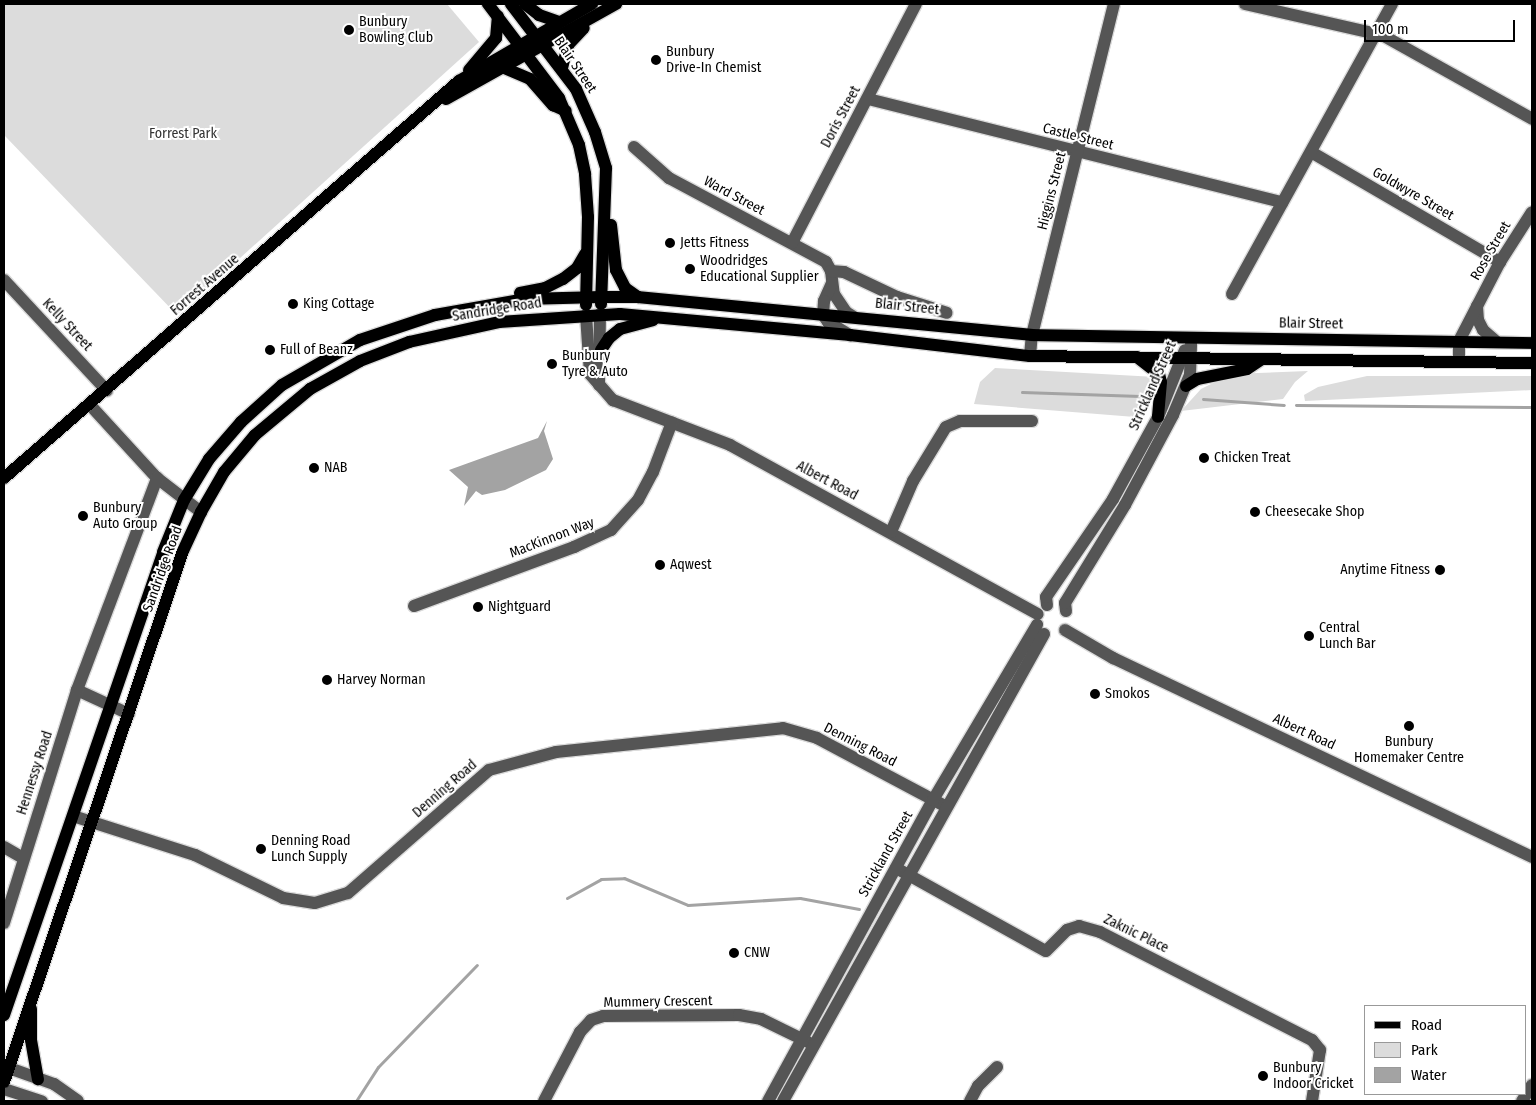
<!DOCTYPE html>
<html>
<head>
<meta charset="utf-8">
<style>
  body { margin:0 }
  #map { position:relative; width:1536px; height:1105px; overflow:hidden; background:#fff; font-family:"Fira Sans Condensed",sans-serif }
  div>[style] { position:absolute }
  .green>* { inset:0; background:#dcdcdc }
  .water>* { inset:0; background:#a3a3a3 }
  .stream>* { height:3px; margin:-1.5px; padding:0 1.5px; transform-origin:1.5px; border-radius:1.5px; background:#a3a3a3 }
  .roads { filter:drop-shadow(1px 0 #dbdbdb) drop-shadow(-1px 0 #dbdbdb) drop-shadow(0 1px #dbdbdb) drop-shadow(0 -1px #dbdbdb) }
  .minor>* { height:12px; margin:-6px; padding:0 6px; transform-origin:6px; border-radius:6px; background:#555 }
  .major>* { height:12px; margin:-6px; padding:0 6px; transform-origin:6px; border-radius:6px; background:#000 }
  .dots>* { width:14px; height:14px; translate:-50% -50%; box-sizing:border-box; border:2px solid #fff; border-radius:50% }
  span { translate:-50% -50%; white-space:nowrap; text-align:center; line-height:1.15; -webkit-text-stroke:4px #fff; paint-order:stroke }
  .poi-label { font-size:14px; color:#000 }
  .left { translate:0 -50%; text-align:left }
  .right { translate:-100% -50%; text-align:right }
  .street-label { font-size:14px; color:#000 }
  .park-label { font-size:14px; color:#333 }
  .frame { position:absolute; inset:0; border:5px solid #000; pointer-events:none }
  .legend { position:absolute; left:1364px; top:1005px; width:162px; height:90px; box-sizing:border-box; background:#fff; border:1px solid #999; margin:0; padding:6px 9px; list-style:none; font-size:15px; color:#000 }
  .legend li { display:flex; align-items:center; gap:10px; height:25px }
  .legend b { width:25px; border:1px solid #999 }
  .scale { position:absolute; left:1364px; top:20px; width:151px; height:22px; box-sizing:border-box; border:2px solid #000; border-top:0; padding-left:6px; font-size:15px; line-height:18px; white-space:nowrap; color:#000; -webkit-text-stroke:4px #fff; paint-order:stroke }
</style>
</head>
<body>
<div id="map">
  <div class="green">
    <div style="clip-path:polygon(4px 4px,447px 4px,479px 42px,177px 315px,4px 135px)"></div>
    <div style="clip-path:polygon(995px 368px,1156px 377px,1135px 417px,974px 404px,980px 382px)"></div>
    <div style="clip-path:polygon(1308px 371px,1295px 382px,1283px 399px,1181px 411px,1201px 389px,1231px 374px)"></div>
    <div style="clip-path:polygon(1367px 376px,1532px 376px,1532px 390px,1305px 401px,1304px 395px,1318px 387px)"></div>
  </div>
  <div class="water">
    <div style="clip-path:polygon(547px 421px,544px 431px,553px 459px,546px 470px,505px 490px,482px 495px,476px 491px,464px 506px,468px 487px,449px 470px,538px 438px)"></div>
  </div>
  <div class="stream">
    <div style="left:1022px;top:392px;width:118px;rotate:1.9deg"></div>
    <div style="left:1203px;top:399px;width:81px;rotate:4.2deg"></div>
    <div style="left:1296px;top:405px;width:236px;rotate:0.5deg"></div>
    <div style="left:567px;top:898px;width:39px;rotate:-29deg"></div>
    <div style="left:601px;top:879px;width:23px;rotate:-2deg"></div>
    <div style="left:624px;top:878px;width:69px;rotate:22.9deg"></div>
    <div style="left:688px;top:905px;width:112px;rotate:-3.6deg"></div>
    <div style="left:800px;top:898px;width:60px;rotate:10.6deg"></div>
    <div style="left:356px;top:1101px;width:40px;rotate:-57.1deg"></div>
    <div style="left:378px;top:1067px;width:142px;rotate:-45.9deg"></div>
  </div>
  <div class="roads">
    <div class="minor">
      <div style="left:1245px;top:4px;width:140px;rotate:12.8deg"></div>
      <div style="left:1382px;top:35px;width:172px;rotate:29.2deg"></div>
      <div style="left:868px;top:99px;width:427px;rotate:14deg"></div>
      <div style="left:634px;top:147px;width:47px;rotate:41.5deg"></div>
      <div style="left:669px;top:178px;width:178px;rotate:28.1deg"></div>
      <div style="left:826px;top:262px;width:10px;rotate:61deg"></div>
      <div style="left:831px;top:271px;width:23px;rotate:83deg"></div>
      <div style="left:834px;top:294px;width:22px;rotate:56deg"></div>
      <div style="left:846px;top:312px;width:9px;rotate:32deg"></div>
      <div style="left:1311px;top:152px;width:219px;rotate:30.2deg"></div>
      <div style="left:792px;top:243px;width:269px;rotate:-62.6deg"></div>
      <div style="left:831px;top:271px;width:13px;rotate:4deg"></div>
      <div style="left:844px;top:272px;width:59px;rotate:25.3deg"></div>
      <div style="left:897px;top:297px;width:52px;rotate:17.7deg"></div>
      <div style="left:4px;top:280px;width:151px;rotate:47.1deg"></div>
      <div style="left:832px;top:283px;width:20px;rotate:114deg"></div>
      <div style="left:824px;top:301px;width:14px;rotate:94deg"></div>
      <div style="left:823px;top:315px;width:9px;rotate:54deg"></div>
      <div style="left:828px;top:322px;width:26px;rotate:31deg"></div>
      <div style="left:1232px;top:294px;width:331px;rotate:-61.1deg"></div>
      <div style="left:1477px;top:306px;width:14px;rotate:86deg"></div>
      <div style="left:1478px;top:320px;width:11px;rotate:63deg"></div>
      <div style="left:1483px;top:330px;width:18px;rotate:41deg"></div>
      <div style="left:586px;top:315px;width:59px;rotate:86.1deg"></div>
      <div style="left:590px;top:374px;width:35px;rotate:49deg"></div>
      <div style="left:613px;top:400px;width:125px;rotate:21deg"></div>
      <div style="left:730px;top:445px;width:351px;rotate:28.8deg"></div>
      <div style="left:1030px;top:356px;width:21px;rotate:-85deg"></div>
      <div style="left:1032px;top:335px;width:341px;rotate:-76.1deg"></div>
      <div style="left:1459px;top:361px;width:20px;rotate:-90deg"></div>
      <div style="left:1459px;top:341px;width:89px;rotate:-62.6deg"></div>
      <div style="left:1500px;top:262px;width:59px;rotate:-57.4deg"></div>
      <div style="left:599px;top:385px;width:71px;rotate:-89.2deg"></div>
      <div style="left:90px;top:405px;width:99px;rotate:47.5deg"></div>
      <div style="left:157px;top:478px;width:56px;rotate:37.7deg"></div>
      <div style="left:891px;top:532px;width:56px;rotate:-66.7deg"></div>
      <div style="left:913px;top:481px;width:63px;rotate:-58.6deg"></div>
      <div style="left:946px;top:427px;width:15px;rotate:-23deg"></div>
      <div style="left:960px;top:421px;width:72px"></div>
      <div style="left:1047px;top:605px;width:8px;rotate:-97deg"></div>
      <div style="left:1046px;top:597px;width:119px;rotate:-55.6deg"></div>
      <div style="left:1113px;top:499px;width:94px;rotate:-61.2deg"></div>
      <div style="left:1158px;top:417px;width:72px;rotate:-68.1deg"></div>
      <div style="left:414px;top:606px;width:171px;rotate:-20.2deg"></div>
      <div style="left:574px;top:547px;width:41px;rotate:-24.7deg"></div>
      <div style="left:611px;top:530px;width:40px;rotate:-48deg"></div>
      <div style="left:638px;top:500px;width:32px;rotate:-62deg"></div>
      <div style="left:653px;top:472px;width:53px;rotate:-69.2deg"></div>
      <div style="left:1066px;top:611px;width:8px;rotate:-97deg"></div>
      <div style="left:1065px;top:603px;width:115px;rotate:-58.5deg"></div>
      <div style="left:1125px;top:505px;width:102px;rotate:-61.9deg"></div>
      <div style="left:1173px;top:415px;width:43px;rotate:-67deg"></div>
      <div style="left:1190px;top:375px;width:37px;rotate:-88deg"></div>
      <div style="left:1065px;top:630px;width:56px;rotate:30.3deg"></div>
      <div style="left:1113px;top:658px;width:464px;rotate:25.4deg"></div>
      <div style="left:77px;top:690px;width:57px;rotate:24.8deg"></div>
      <div style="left:73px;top:816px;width:128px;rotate:17.7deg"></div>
      <div style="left:195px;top:855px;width:98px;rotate:26deg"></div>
      <div style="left:283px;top:898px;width:32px;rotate:9deg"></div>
      <div style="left:315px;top:903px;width:34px;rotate:-17deg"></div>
      <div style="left:348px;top:893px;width:187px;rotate:-41.1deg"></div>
      <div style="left:489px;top:770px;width:69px;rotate:-15deg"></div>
      <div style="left:556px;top:752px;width:228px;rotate:-6deg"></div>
      <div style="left:783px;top:728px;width:35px;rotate:16deg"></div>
      <div style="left:817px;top:738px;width:145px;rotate:28deg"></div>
      <div style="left:4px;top:847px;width:22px;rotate:30deg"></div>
      <div style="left:896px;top:868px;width:171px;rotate:29deg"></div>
      <div style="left:1046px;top:951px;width:30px;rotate:-45deg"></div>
      <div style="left:1067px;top:930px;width:13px;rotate:-18deg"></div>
      <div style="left:1079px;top:926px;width:22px;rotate:16deg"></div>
      <div style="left:1100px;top:932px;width:238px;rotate:27deg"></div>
      <div style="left:1312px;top:1040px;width:13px;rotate:51deg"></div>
      <div style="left:1320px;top:1050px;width:52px;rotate:98.9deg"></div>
      <div style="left:4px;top:923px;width:244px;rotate:-72.6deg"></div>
      <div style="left:77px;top:690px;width:227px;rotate:-69.3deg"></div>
      <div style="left:9px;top:1068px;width:48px;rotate:19.6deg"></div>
      <div style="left:54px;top:1084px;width:29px;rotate:35deg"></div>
      <div style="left:4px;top:1089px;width:40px;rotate:18deg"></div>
      <div style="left:544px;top:1101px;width:78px;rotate:-62.4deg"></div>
      <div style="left:580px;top:1032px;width:16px;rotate:-47deg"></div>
      <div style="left:591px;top:1020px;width:13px;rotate:-18deg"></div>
      <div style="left:603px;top:1016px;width:136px;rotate:-0.4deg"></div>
      <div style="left:739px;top:1015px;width:22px;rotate:10deg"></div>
      <div style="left:761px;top:1019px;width:52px;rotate:26.1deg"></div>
      <div style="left:768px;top:1101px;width:343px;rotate:-61.3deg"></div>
      <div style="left:933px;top:800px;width:204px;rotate:-59.3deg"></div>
      <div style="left:783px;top:1101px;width:535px;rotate:-60.8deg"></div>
      <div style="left:970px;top:1101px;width:17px;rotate:-62deg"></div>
      <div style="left:978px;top:1086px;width:27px;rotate:-45deg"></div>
      <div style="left:1522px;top:1101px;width:19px;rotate:-58deg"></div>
    </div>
    <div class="major">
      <div style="left:488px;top:4px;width:118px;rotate:52.9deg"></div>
      <div style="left:559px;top:98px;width:51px;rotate:66.9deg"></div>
      <div style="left:579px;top:145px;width:30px;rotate:78deg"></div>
      <div style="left:585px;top:174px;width:43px;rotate:86deg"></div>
      <div style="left:588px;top:217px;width:88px;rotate:91.3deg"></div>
      <div style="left:511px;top:4px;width:107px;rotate:52.6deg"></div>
      <div style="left:576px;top:89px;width:47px;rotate:66.2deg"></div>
      <div style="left:595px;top:132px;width:38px;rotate:73deg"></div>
      <div style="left:606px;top:168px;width:136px;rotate:92.1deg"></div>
      <div style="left:525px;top:4px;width:18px;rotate:38deg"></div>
      <div style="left:539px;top:15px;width:21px;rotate:19deg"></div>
      <div style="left:502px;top:67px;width:30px;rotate:23deg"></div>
      <div style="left:530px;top:79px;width:35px;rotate:49deg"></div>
      <div style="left:553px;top:105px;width:14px;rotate:25deg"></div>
      <div style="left:562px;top:68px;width:24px;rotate:-75deg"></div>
      <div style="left:568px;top:45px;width:23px;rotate:-47deg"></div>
      <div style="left:469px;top:70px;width:42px;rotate:-49.8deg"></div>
      <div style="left:496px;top:38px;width:22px;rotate:-85deg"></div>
      <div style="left:446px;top:99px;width:195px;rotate:-29.2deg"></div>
      <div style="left:611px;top:225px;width:45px;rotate:83.7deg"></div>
      <div style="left:616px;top:270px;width:20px;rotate:63deg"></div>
      <div style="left:625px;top:288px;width:16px;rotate:35deg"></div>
      <div style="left:520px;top:293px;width:25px;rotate:-11deg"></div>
      <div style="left:545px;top:288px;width:20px;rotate:-27deg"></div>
      <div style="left:563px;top:279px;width:18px;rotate:-38deg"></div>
      <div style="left:577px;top:268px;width:16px;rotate:-60deg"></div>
      <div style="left:601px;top:350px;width:14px;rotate:-56deg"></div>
      <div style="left:609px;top:338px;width:14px;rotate:-39deg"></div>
      <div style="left:620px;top:329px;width:34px;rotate:-15deg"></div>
      <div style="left:1137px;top:357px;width:28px;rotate:38deg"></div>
      <div style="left:1159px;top:374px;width:8px;rotate:76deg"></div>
      <div style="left:1161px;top:382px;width:35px;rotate:95deg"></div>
      <div style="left:1186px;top:386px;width:13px;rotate:-32deg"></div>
      <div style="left:1197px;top:379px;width:51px;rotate:-11.3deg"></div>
      <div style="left:1247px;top:369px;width:18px;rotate:-34deg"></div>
      <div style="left:4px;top:478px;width:604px;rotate:-41.11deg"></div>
      <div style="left:459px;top:81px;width:154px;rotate:-30.1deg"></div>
      <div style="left:31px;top:1009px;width:31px;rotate:90deg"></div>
      <div style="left:31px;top:1040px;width:40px;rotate:80deg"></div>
      <div style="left:4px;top:1015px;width:490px;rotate:-71deg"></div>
      <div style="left:163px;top:552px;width:56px;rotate:-68deg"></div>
      <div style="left:184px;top:500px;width:48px;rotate:-58.6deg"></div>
      <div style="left:209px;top:459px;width:49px;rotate:-49.1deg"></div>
      <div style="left:241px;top:422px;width:55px;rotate:-42.1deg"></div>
      <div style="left:282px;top:385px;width:90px;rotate:-30deg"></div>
      <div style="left:360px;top:340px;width:79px;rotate:-18.4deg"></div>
      <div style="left:435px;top:315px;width:91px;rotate:-10.1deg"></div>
      <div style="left:525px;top:299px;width:76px;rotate:-1.5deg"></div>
      <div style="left:601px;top:297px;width:37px"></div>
      <div style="left:638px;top:297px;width:396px;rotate:5.5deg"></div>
      <div style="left:1032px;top:335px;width:500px;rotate:0.92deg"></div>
      <div style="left:4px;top:1082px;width:560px;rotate:-71.37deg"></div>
      <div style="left:183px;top:551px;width:43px;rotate:-65.2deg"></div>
      <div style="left:201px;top:512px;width:46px;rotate:-60.1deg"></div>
      <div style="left:224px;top:472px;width:48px;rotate:-50deg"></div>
      <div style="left:255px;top:435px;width:72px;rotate:-39.9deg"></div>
      <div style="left:310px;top:389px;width:57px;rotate:-29.2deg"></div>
      <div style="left:360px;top:361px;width:53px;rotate:-21.2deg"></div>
      <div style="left:409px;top:342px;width:92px;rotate:-12.5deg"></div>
      <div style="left:499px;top:322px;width:121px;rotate:-3.8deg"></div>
      <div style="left:620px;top:314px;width:231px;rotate:5.2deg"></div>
      <div style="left:850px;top:335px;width:181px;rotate:6.7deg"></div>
      <div style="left:1030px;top:356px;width:502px;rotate:0.8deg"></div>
    </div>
  </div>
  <div class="dots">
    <div style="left:349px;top:30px;background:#000"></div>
    <div style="left:656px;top:60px;background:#000"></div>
    <div style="left:670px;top:243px;background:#000"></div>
    <div style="left:690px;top:269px;background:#000"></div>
    <div style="left:293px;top:304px;background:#000"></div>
    <div style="left:270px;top:350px;background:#000"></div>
    <div style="left:552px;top:364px;background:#000"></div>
    <div style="left:1204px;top:458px;background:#000"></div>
    <div style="left:314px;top:468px;background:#000"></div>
    <div style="left:1255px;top:512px;background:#000"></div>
    <div style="left:83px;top:516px;background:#000"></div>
    <div style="left:660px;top:565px;background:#000"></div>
    <div style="left:1440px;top:570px;background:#000"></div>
    <div style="left:478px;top:607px;background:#000"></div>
    <div style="left:1309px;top:636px;background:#000"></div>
    <div style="left:327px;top:680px;background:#000"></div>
    <div style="left:1095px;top:694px;background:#000"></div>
    <div style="left:1409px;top:726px;background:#000"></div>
    <div style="left:261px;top:849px;background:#000"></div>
    <div style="left:734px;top:953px;background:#000"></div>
    <div style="left:1263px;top:1076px;background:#000"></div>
  </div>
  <div class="poi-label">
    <span class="left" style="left:359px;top:30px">Bunbury<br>Bowling Club</span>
    <span class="left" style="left:666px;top:60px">Bunbury<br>Drive-In Chemist</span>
    <span class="left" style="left:680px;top:243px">Jetts Fitness</span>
    <span class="left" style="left:700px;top:269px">Woodridges<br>Educational Supplier</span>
    <span class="left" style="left:303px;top:304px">King Cottage</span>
    <span class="left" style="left:280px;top:350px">Full of Beanz</span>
    <span class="left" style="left:562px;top:364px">Bunbury<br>Tyre &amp; Auto</span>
    <span class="left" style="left:1214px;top:458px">Chicken Treat</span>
    <span class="left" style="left:324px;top:468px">NAB</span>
    <span class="left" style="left:93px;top:516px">Bunbury<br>Auto Group</span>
    <span class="left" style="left:1265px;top:512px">Cheesecake Shop</span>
    <span class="left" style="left:670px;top:565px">Aqwest</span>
    <span class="right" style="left:1430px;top:570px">Anytime Fitness</span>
    <span class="left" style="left:488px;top:607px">Nightguard</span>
    <span class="left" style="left:1319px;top:636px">Central<br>Lunch Bar</span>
    <span class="left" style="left:337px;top:680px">Harvey Norman</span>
    <span class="left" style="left:1105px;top:694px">Smokos</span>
    <span style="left:1409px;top:750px">Bunbury<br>Homemaker Centre</span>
    <span class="left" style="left:271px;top:849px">Denning Road<br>Lunch Supply</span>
    <span class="left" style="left:744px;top:953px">CNW</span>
    <span class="left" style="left:1273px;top:1076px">Bunbury<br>Indoor Cricket</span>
  </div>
  <div class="street-label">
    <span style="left:575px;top:65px;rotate:56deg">Blair Street</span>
    <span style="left:841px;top:117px;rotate:-62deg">Doris Street</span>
    <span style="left:1078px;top:137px;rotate:14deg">Castle Street</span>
    <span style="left:1052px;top:191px;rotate:-76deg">Higgins Street</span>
    <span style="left:1413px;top:194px;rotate:30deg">Goldwyre Street</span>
    <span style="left:734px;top:196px;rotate:28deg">Ward Street</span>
    <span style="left:1491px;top:251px;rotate:-60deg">Rose Street</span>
    <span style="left:205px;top:285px;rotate:-41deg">Forrest Avenue</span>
    <span style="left:907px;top:307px;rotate:6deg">Blair Street</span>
    <span style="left:497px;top:310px;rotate:-9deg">Sandridge Road</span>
    <span style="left:1311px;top:324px;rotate:1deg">Blair Street</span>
    <span style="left:67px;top:325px;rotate:47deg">Kelly Street</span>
    <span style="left:1153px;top:386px;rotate:-66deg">Strickland Street</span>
    <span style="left:827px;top:481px;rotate:28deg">Albert Road</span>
    <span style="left:552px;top:538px;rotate:-21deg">MacKinnon Way</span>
    <span style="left:163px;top:569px;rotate:-70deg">Sandridge Road</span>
    <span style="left:1304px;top:732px;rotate:25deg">Albert Road</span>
    <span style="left:860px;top:745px;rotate:27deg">Denning Road</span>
    <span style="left:35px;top:773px;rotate:-72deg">Hennessy Road</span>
    <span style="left:445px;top:789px;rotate:-41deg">Denning Road</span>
    <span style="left:886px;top:854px;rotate:-61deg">Strickland Street</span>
    <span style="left:1136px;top:934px;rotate:26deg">Zaknic Place</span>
    <span style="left:658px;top:1002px;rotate:-1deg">Mummery Crescent</span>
  </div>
  <div class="park-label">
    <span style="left:183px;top:134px">Forrest Park</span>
  </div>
  <div class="frame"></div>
  <ul class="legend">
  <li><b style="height:6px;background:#000"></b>Road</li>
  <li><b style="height:14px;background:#dcdcdc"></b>Park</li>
  <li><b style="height:14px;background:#a3a3a3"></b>Water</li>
  </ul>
  <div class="scale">100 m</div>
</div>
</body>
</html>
